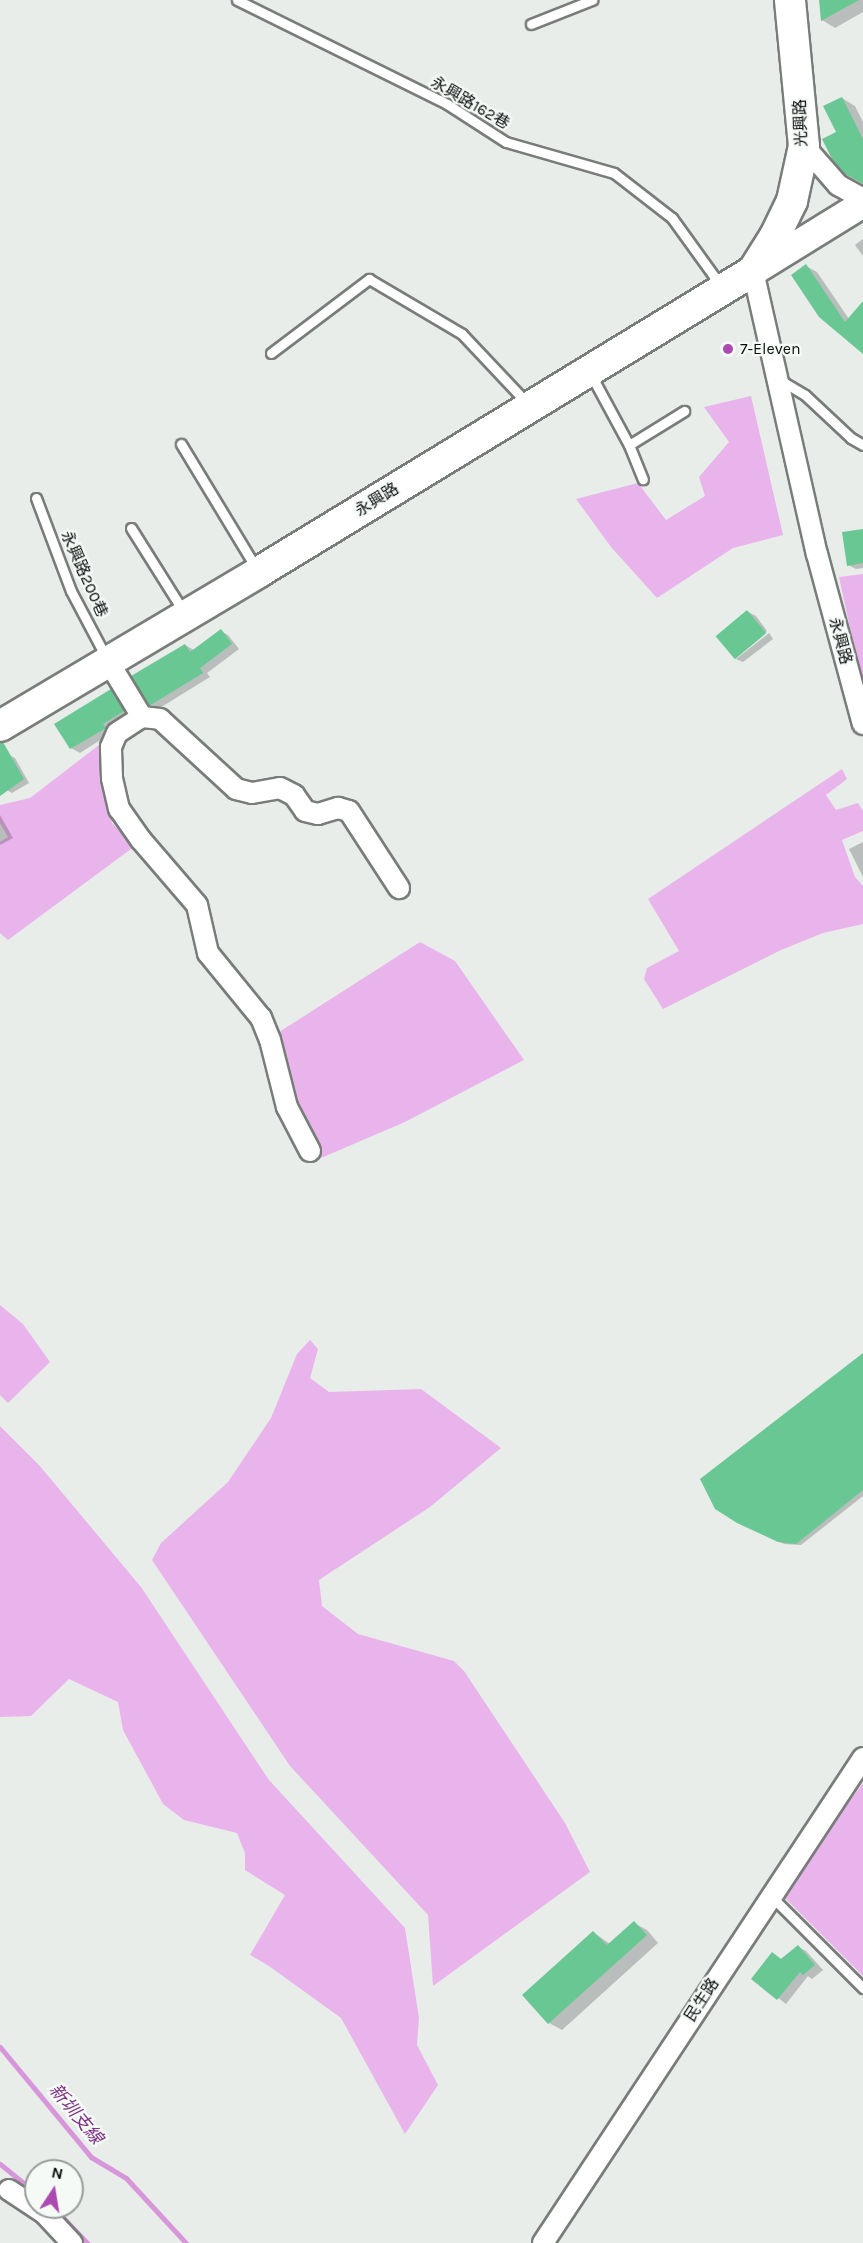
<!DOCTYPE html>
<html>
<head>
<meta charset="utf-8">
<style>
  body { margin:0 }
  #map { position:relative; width:863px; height:2243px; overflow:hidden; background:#e8edea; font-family:Karla,"Noto Sans TC",sans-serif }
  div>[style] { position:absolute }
  .green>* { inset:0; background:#e9b4eb }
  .shadow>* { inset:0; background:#0003 }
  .stream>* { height:5px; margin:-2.5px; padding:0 2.5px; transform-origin:2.5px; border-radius:2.5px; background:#d796d9 }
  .building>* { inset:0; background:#68c793; transform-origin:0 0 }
  .roads { filter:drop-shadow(2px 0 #797d7a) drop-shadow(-2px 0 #797d7a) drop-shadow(0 2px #797d7a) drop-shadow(0 -2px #797d7a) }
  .lane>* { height:9px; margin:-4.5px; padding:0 4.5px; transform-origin:4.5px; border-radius:4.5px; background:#fff }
  .street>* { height:20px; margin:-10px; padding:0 10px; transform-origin:10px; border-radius:10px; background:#fff }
  .secondary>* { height:27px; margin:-13.5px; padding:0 13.5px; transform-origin:13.5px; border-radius:13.5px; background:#fff }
  .primary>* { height:30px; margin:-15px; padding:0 15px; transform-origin:15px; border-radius:15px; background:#fff }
  .dots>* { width:16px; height:16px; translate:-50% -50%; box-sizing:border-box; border:3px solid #f5faf7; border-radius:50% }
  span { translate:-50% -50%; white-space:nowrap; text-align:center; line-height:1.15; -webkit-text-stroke:4.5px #f5faf7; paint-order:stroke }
  .street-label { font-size:16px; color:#0d0f0e }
  .poi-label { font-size:16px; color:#0d0f0e }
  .left { translate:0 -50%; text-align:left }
  .water-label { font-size:18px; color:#7e3283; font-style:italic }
  .north { position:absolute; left:24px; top:2159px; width:60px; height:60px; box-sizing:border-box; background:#f5faf7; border:2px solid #989c9a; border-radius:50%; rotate:12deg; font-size:16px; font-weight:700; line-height:24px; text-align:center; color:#0d0f0e }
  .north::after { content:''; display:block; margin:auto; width:21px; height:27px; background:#ac4ab2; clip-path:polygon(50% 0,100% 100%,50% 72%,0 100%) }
</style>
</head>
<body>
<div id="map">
  <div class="green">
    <div style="clip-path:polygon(751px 396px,783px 535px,733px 548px,657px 598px,611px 547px,576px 499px,638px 483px,666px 520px,705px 496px,699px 477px,729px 442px,704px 407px)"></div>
    <div style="clip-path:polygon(863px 574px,863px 678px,861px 679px,839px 577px)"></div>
    <div style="clip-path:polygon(99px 745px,112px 823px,135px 846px,8px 940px,0 933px,0 842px,8px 837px,0 823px,0 805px,30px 798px)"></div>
    <div style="clip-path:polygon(842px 769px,847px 779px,826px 795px,836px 810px,858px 803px,863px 811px,863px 831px,842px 840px,855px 877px,863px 886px,863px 924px,823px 933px,781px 950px,663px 1009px,644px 979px,647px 968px,679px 951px,648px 899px)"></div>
    <div style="clip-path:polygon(420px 942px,455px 961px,524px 1060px,405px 1122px,321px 1158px,294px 1096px,276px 1034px)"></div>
    <div style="clip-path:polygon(0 1305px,23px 1324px,50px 1362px,8px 1403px,0 1395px)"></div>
    <div style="clip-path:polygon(310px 1340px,318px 1349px,310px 1378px,329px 1392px,421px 1389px,501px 1448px,430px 1507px,319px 1580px,322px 1606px,358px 1634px,454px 1661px,464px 1671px,565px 1823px,590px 1872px,433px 1986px,428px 1915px,290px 1766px,152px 1560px,161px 1543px,228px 1482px,271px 1418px,297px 1354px)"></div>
    <div style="clip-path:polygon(0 1426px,39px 1465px,141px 1587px,269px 1780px,405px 1928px,419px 2018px,417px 2045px,438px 2085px,405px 2134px,341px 2018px,269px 1966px,250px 1955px,285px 1895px,245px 1870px,245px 1853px,237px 1833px,184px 1820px,163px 1804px,123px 1730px,118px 1702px,69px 1679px,31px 1716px,0 1717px)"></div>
    <div style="clip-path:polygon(863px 1783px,863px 1976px,781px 1894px)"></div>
  </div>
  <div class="shadow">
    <div style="clip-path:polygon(820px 0,863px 0,863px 12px,835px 28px,822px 20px)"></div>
    <div style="clip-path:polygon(842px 98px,855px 106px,863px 122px,863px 176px,838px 133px)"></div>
    <div style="clip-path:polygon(863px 239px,863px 256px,855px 245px)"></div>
    <div style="clip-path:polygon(806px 266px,817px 272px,849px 319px,863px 319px,863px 352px)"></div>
    <div style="clip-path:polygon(863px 530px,863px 568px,856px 569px,848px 565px)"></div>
    <div style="clip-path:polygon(748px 612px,756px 616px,767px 631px,735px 658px,717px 636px)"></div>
    <div style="clip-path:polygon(221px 631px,228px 635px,239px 649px,207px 673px,210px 677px,158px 709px,150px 705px,185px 645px,194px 650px)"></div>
    <div style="clip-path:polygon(769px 633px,773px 639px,743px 662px,736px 659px)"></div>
    <div style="clip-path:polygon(111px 690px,119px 695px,131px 715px,113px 732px,80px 753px,71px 748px)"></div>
    <div style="clip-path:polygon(9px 755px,15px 758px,29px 783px,12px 793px,5px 789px,0 780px,0 761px)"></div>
    <div style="clip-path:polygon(0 815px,13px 838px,0 845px)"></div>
    <div style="clip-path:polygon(863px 842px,863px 877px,849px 849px)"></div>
    <div style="clip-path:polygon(863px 1355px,863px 1496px,801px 1545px,784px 1544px,744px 1525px)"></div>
    <div style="clip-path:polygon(634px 1923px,647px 1930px,658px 1943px,562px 2030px,549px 2023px,593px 1932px,610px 1944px)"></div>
    <div style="clip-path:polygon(798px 1947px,806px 1951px,823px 1970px,812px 1979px,808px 1976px,786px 2004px,753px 1978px)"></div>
  </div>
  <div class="stream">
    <div style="left:0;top:2047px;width:143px;rotate:50.4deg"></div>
    <div style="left:91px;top:2157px;width:41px;rotate:31deg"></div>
    <div style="left:126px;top:2178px;width:88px;rotate:47.3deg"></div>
    <div style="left:0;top:2164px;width:46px;rotate:38.9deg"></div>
    <div style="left:53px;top:2207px;width:50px;rotate:46.6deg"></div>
  </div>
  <div class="building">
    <div style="clip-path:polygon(819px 0,859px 0,821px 21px)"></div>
    <div style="clip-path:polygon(842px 97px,863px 139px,863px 184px,845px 174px,832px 159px,822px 139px,836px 132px,823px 106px)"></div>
    <div style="clip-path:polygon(806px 264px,845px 322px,863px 301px,863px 354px,819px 317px,791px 275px)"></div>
    <div style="clip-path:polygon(863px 529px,863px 563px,847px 566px,842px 532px)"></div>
    <div style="left:747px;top:610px;width:30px;height:41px;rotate:50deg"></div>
    <div style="clip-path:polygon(221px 629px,232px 644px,200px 668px,203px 673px,149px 706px,131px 676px,185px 644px,190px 652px)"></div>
    <div style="clip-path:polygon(111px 689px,124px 711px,103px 724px,106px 728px,70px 749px,54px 724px)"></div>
    <div style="clip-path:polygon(3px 742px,24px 779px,0 796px,0 743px)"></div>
    <div style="clip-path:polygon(863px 1353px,863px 1490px,796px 1544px,778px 1542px,737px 1523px,715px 1509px,700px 1479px)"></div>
    <div style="clip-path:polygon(634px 1921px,647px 1935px,548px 2024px,522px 1995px,593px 1931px,607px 1945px)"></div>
    <div style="clip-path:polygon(798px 1945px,815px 1965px,803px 1975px,800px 1972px,777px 2000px,751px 1979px,772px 1952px,781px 1959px)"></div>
  </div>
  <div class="roads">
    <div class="lane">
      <div style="left:237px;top:0;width:234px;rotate:26.3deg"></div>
      <div style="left:447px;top:104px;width:70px;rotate:32.8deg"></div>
      <div style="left:506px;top:142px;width:112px;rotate:16deg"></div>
      <div style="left:614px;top:173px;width:73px;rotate:37.8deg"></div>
      <div style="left:672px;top:218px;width:84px;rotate:54.2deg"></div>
      <div style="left:531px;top:24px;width:66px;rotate:-21.5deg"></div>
      <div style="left:271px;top:353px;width:123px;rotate:-37.1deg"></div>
      <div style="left:369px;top:279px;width:108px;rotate:30.6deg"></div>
      <div style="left:462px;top:334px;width:96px;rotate:46.7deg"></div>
      <div style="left:590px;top:373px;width:82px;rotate:61.6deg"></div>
      <div style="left:629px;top:445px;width:65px;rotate:-31.7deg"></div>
      <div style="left:780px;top:380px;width:29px;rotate:31deg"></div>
      <div style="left:805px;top:395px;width:63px;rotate:43.1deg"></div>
      <div style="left:851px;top:438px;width:14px;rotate:30deg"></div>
      <div style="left:181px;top:444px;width:145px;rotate:58.8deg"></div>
      <div style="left:629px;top:445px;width:37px;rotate:68deg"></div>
      <div style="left:36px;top:498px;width:99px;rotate:69.4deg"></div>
      <div style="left:71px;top:591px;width:75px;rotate:62.1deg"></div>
      <div style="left:131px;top:528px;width:99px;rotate:57.8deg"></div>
      <div style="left:772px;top:1897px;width:129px;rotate:45deg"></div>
    </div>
    <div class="street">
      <div style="left:804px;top:146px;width:52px;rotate:48.9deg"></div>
      <div style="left:838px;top:185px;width:29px;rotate:29deg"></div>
      <div style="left:753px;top:271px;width:290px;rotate:77.3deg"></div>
      <div style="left:817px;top:554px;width:176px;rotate:74.9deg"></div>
      <div style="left:108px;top:661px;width:66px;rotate:58.7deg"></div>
      <div style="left:310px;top:1151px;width:50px;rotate:-117.6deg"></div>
      <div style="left:287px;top:1107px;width:69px;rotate:-104.2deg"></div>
      <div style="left:270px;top:1040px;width:24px;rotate:-112deg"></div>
      <div style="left:261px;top:1018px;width:84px;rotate:-129.2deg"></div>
      <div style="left:208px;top:953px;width:49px;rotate:-102.9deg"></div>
      <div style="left:197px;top:905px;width:86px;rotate:-130.7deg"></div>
      <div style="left:141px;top:840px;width:38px;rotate:-125deg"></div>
      <div style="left:119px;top:809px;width:32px;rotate:-103deg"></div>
      <div style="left:112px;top:778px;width:31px;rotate:-92deg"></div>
      <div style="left:111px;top:747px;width:15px;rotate:-67deg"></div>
      <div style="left:117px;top:733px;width:30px;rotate:-33deg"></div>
      <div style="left:142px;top:717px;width:18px;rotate:6deg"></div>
      <div style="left:160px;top:719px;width:103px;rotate:42.6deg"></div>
      <div style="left:236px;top:789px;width:16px;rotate:14deg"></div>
      <div style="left:252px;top:793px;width:28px;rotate:-10deg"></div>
      <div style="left:280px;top:788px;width:16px;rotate:27deg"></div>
      <div style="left:294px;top:795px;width:19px;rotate:55deg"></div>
      <div style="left:305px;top:811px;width:13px;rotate:13deg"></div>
      <div style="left:318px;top:814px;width:21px;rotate:-17deg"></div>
      <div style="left:338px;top:808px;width:11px;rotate:15deg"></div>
      <div style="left:349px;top:811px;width:92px;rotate:57deg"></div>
      <div style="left:9px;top:2190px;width:42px;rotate:33.3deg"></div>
      <div style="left:44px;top:2213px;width:41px;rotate:47deg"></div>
      <div style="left:543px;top:2243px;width:581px;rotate:-56.58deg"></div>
    </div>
    <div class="secondary">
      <div style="left:753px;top:271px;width:129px;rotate:-31.7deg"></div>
    </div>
    <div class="primary">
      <div style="left:0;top:726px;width:301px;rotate:-30.7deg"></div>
      <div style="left:259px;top:572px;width:578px;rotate:-31.35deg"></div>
      <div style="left:753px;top:271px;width:41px;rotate:-57.8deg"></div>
      <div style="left:775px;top:236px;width:39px;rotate:-64deg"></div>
      <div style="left:792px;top:201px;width:56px;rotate:-77.7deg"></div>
      <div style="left:804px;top:146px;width:147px;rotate:-95.5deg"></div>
    </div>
  </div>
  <div class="dots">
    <div style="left:728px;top:349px;background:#ac4ab2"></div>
  </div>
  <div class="street-label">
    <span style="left:470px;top:103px;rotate:30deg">永興路162巷</span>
    <span style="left:801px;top:123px;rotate:-92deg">光興路</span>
    <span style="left:377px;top:500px;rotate:-32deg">永興路</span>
    <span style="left:84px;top:574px;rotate:66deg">永興路200巷</span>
    <span style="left:840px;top:641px;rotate:75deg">永興路</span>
    <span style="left:702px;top:2000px;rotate:-57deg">民生路</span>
  </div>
  <div class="poi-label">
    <span class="left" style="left:740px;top:349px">7-Eleven</span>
  </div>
  <div class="water-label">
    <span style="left:76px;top:2114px;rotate:50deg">新圳支線</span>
  </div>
  <div class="north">N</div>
</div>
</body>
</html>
